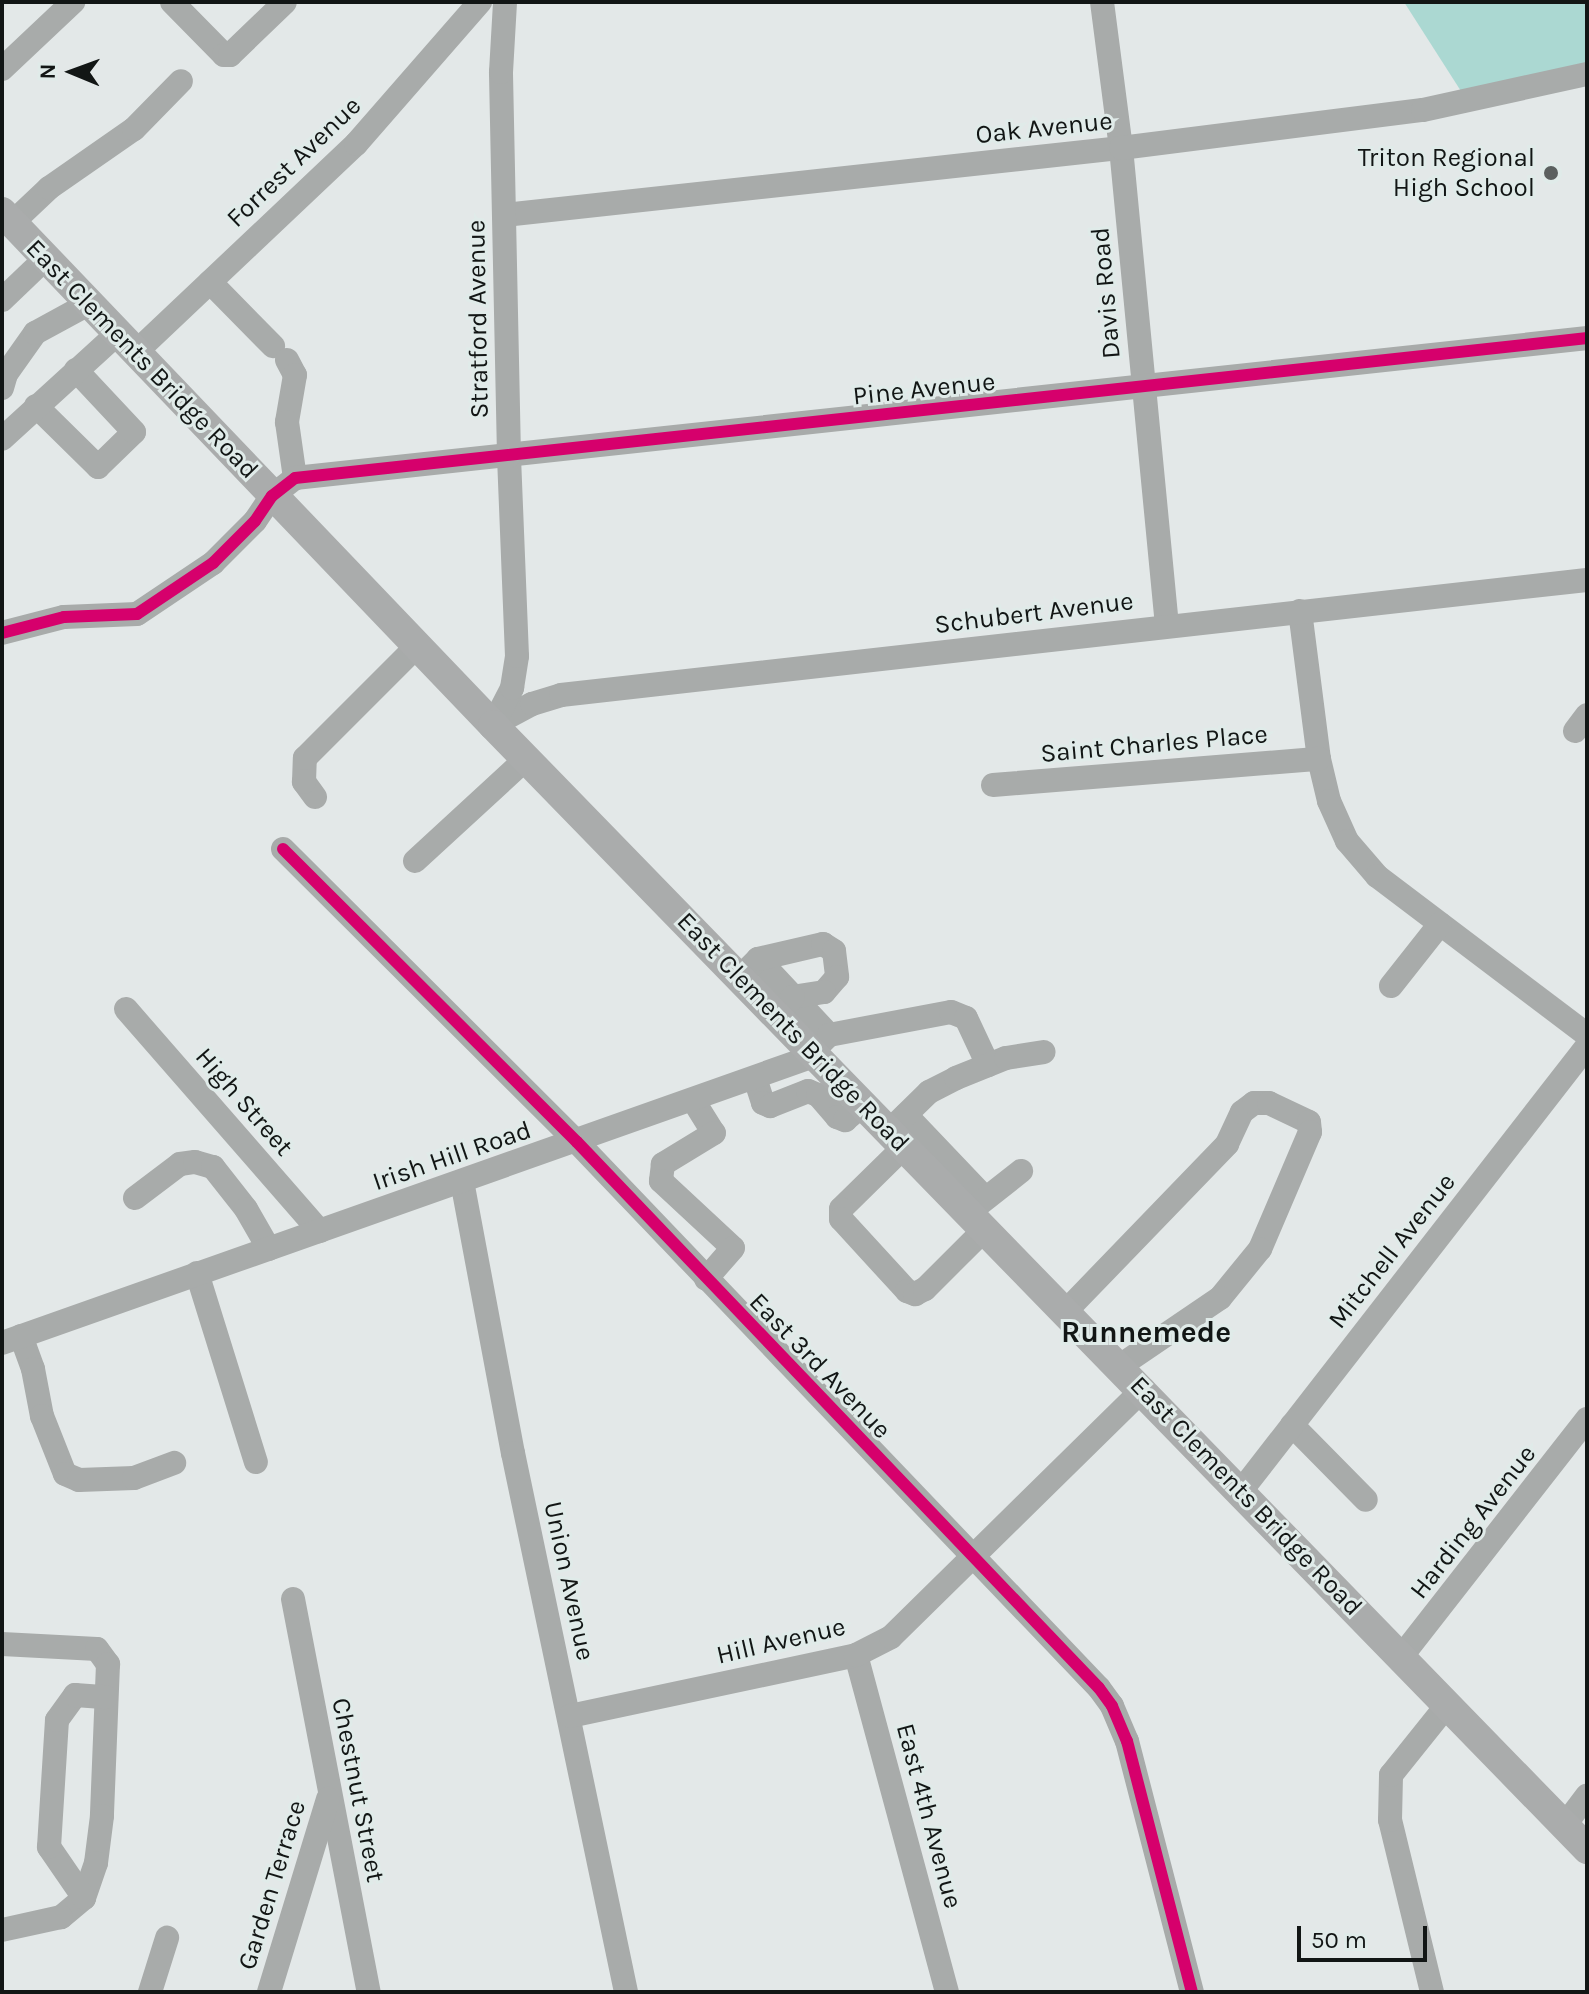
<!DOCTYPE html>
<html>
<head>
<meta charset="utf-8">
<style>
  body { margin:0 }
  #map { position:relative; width:1589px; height:1994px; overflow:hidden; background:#e3e8e8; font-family:Karla,sans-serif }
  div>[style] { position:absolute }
  .green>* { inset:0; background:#abd8d2 }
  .minor>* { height:24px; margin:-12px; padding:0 12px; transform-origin:12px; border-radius:12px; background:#a8abaa }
  .major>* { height:30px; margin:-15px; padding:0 15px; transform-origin:15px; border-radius:15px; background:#aaacac }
  .cycleway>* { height:12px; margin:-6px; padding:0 6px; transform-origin:6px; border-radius:6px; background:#d6006c }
  .dots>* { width:22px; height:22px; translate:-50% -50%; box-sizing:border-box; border:4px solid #e0ebe9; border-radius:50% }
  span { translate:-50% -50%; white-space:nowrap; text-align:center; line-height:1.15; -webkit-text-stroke:6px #e0ebe9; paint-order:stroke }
  .street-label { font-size:26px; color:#121615 }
  .poi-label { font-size:26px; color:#121615 }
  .right { translate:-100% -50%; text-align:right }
  .quarter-label { font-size:30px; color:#121615; font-weight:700 }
  .frame { position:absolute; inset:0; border:4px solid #121615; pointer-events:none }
  .north { position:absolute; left:32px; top:32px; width:80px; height:80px; -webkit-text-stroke:6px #e0ebe9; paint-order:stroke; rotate:271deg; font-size:22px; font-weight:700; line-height:32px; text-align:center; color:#121615 }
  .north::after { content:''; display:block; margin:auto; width:28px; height:36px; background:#121615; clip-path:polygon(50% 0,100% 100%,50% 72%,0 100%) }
  .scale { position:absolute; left:1297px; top:1926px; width:130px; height:36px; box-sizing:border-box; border:4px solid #121615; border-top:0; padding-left:10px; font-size:24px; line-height:28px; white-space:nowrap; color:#121615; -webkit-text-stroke:6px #e0ebe9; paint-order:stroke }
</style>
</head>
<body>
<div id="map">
  <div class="green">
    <div style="clip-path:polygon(1404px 2px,1587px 2px,1587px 74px,1466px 99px)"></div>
  </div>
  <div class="minor">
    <div style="left:172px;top:2px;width:74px;rotate:45.5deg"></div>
    <div style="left:224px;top:55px;width:6px"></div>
    <div style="left:230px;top:55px;width:76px;rotate:-43.9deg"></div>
    <div style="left:1102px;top:2px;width:147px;rotate:82.6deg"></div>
    <div style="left:1121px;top:148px;width:480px;rotate:84.5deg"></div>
    <div style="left:2px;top:69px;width:98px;rotate:-43.3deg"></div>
    <div style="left:504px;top:215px;width:621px;rotate:-6.2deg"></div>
    <div style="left:1121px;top:148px;width:304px;rotate:-7.2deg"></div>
    <div style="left:1423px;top:110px;width:168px;rotate:-12.4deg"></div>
    <div style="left:12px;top:223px;width:51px;rotate:-43.4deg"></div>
    <div style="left:49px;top:188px;width:103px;rotate:-34.8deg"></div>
    <div style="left:134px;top:129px;width:67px;rotate:-45.6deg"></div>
    <div style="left:210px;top:282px;width:90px;rotate:45.5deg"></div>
    <div style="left:2px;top:300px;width:61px;rotate:-43.7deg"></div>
    <div style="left:136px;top:352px;width:303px;rotate:-43.4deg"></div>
    <div style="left:356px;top:144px;width:189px;rotate:-48.9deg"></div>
    <div style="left:287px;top:360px;width:17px;rotate:62deg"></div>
    <div style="left:295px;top:375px;width:48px;rotate:99.7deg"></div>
    <div style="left:287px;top:422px;width:57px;rotate:81.9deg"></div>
    <div style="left:2px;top:388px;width:15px;rotate:-74deg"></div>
    <div style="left:6px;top:374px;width:50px;rotate:-54.7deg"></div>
    <div style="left:35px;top:333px;width:63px;rotate:-28.6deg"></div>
    <div style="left:36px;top:406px;width:87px;rotate:44.5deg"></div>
    <div style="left:98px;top:467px;width:50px;rotate:-44.2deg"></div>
    <div style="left:134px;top:432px;width:85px;rotate:-133.1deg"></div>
    <div style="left:2px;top:439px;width:157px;rotate:-42.4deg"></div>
    <div style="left:1300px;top:611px;width:149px;rotate:82.7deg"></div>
    <div style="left:1319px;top:759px;width:43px;rotate:76.6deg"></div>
    <div style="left:1329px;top:801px;width:44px;rotate:65.8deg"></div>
    <div style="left:1347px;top:841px;width:46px;rotate:49.4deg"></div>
    <div style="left:1377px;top:876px;width:263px;rotate:37.1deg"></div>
    <div style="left:2px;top:633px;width:64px;rotate:-14.5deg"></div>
    <div style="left:64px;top:617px;width:73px;rotate:-2.4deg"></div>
    <div style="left:137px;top:614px;width:92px;rotate:-33.9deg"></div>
    <div style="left:213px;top:563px;width:59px;rotate:-45deg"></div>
    <div style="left:255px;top:521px;width:30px;rotate:-56deg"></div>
    <div style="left:272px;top:496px;width:29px;rotate:-38deg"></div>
    <div style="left:295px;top:478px;width:1300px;rotate:-6.18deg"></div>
    <div style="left:493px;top:725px;width:44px;rotate:-28.3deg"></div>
    <div style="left:532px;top:704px;width:30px;rotate:-17deg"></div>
    <div style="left:561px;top:695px;width:1032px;rotate:-6.4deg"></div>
    <div style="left:493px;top:725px;width:42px;rotate:-62.8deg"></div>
    <div style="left:512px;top:688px;width:32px;rotate:-81deg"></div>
    <div style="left:517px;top:656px;width:200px;rotate:-92.3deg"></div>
    <div style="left:509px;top:456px;width:384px;rotate:-91.2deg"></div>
    <div style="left:501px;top:72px;width:70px;rotate:-86.7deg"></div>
    <div style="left:1575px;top:731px;width:20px;rotate:-53deg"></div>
    <div style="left:993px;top:785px;width:327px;rotate:-4.6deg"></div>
    <div style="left:315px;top:797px;width:19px;rotate:-126deg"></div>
    <div style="left:304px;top:782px;width:24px;rotate:-88deg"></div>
    <div style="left:305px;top:758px;width:158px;rotate:-45deg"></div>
    <div style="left:283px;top:849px;width:415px;rotate:44.9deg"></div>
    <div style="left:577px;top:1142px;width:755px;rotate:46.29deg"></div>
    <div style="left:1099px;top:1688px;width:22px;rotate:54deg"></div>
    <div style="left:1112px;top:1706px;width:38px;rotate:67deg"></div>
    <div style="left:1127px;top:1741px;width:259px;rotate:75.5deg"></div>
    <div style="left:415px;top:861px;width:151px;rotate:-42.6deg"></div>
    <div style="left:758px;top:959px;width:104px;rotate:46.9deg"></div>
    <div style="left:739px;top:978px;width:27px;rotate:-45deg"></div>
    <div style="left:758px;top:959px;width:67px;rotate:-13deg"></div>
    <div style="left:823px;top:944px;width:13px;rotate:32deg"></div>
    <div style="left:834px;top:951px;width:26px;rotate:83deg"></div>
    <div style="left:837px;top:977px;width:20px;rotate:131deg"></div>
    <div style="left:824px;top:992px;width:31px;rotate:171deg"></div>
    <div style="left:793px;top:997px;width:26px;rotate:133deg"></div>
    <div style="left:1391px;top:986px;width:79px;rotate:-51.7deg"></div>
    <div style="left:126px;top:1009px;width:295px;rotate:48.9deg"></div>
    <div style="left:811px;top:1053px;width:25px;rotate:-45deg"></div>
    <div style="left:829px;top:1035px;width:124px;rotate:-10.7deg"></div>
    <div style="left:951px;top:1012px;width:16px;rotate:22deg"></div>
    <div style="left:966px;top:1018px;width:52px;rotate:64.9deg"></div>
    <div style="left:755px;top:1078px;width:26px;rotate:72deg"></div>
    <div style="left:763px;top:1103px;width:8px;rotate:23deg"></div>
    <div style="left:770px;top:1106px;width:41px;rotate:-21.5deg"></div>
    <div style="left:808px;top:1091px;width:11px;rotate:22deg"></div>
    <div style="left:818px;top:1095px;width:29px;rotate:49deg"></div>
    <div style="left:837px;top:1117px;width:9px;rotate:21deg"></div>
    <div style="left:845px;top:1120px;width:23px;rotate:-40deg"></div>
    <div style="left:693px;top:1100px;width:39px;rotate:58deg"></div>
    <div style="left:714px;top:1133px;width:60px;rotate:148.7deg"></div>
    <div style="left:663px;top:1164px;width:17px;rotate:97deg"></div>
    <div style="left:661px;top:1181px;width:98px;rotate:42.9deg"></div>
    <div style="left:733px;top:1248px;width:41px;rotate:131.1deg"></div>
    <div style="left:906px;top:1115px;width:115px;rotate:46.4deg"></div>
    <div style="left:889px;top:1131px;width:56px;rotate:-44.3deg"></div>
    <div style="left:929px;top:1092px;width:30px;rotate:-27deg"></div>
    <div style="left:956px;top:1078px;width:54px;rotate:-21.8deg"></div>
    <div style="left:1006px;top:1058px;width:38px;rotate:-9deg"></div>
    <div style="left:904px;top:1147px;width:88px;rotate:135.5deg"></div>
    <div style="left:841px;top:1209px;width:10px;rotate:90deg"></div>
    <div style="left:841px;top:1219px;width:98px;rotate:47.5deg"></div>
    <div style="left:907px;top:1291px;width:9px;rotate:21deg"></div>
    <div style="left:915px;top:1294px;width:11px;rotate:-27deg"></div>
    <div style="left:925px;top:1289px;width:85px;rotate:-45deg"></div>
    <div style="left:462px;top:1181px;width:277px;rotate:79.4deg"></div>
    <div style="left:513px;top:1453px;width:551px;rotate:78.16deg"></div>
    <div style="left:135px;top:1198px;width:56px;rotate:-37.1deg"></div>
    <div style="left:180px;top:1164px;width:15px;rotate:-8deg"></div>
    <div style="left:195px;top:1162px;width:19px;rotate:16deg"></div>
    <div style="left:213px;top:1167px;width:53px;rotate:51.8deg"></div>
    <div style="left:246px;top:1209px;width:46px;rotate:60.1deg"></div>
    <div style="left:974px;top:1208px;width:60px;rotate:-38.2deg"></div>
    <div style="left:197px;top:1273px;width:198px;rotate:72.7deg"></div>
    <div style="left:1066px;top:1311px;width:232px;rotate:-46deg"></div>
    <div style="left:1227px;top:1144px;width:35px;rotate:-65deg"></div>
    <div style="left:1242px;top:1112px;width:15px;rotate:-37deg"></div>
    <div style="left:1254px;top:1103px;width:15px"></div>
    <div style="left:1269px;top:1103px;width:44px;rotate:25.4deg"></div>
    <div style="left:1309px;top:1122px;width:10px;rotate:84deg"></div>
    <div style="left:1310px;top:1132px;width:127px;rotate:113.1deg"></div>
    <div style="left:1260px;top:1249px;width:63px;rotate:129.2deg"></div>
    <div style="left:1220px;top:1298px;width:121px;rotate:145.8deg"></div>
    <div style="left:21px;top:1336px;width:35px;rotate:70deg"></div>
    <div style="left:33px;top:1369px;width:48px;rotate:79.2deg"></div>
    <div style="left:42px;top:1416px;width:62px;rotate:68.4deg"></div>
    <div style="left:65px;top:1474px;width:15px;rotate:23deg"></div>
    <div style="left:79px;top:1480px;width:55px;rotate:-2.1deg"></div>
    <div style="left:134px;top:1478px;width:43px;rotate:-20.6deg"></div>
    <div style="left:2px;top:1343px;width:861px;rotate:-19.47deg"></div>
    <div style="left:1292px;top:1425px;width:105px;rotate:45.4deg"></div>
    <div style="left:1241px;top:1491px;width:564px;rotate:-52.13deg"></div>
    <div style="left:293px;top:1599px;width:400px;rotate:79.1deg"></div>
    <div style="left:2px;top:1644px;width:95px;rotate:3deg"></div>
    <div style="left:97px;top:1649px;width:19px;rotate:54deg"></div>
    <div style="left:108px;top:1664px;width:152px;rotate:92.3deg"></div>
    <div style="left:102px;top:1816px;width:47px;rotate:97.3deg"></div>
    <div style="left:96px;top:1863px;width:37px;rotate:109deg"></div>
    <div style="left:84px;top:1898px;width:30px;rotate:140deg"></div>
    <div style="left:61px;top:1917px;width:60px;rotate:167.6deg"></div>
    <div style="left:856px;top:1655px;width:349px;rotate:74.9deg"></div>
    <div style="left:1401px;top:1657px;width:302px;rotate:-52deg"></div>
    <div style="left:570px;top:1716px;width:292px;rotate:-12deg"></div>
    <div style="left:856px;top:1655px;width:39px;rotate:-27deg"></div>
    <div style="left:891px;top:1637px;width:354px;rotate:-44.5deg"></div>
    <div style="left:1564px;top:1826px;width:38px;rotate:-53deg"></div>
    <div style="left:84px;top:1898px;width:62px;rotate:-124.5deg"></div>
    <div style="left:49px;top:1847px;width:127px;rotate:-86.4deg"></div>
    <div style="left:57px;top:1720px;width:31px;rotate:-54deg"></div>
    <div style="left:75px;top:1695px;width:31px;rotate:4deg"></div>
    <div style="left:150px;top:1992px;width:57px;rotate:-72.5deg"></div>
    <div style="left:269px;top:1992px;width:202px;rotate:-73deg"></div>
    <div style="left:1432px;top:1992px;width:177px;rotate:-103.7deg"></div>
    <div style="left:1390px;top:1820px;width:45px;rotate:-88.7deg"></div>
    <div style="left:1391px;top:1775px;width:90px;rotate:-51.3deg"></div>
  </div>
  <div class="major">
    <div style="left:2px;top:212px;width:710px;rotate:46.26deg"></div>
    <div style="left:493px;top:725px;width:1569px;rotate:45.77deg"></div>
  </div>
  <div class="cycleway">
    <div style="left:2px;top:633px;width:64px;rotate:-14.5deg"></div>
    <div style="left:64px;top:617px;width:73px;rotate:-2.4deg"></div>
    <div style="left:137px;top:614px;width:92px;rotate:-33.9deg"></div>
    <div style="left:213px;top:563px;width:59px;rotate:-45deg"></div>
    <div style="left:255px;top:521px;width:30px;rotate:-56deg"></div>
    <div style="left:272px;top:496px;width:29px;rotate:-38deg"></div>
    <div style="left:295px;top:478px;width:1300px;rotate:-6.18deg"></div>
    <div style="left:283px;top:849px;width:415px;rotate:44.9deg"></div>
    <div style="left:577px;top:1142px;width:755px;rotate:46.29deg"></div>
    <div style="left:1099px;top:1688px;width:22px;rotate:54deg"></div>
    <div style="left:1112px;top:1706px;width:38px;rotate:67deg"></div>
    <div style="left:1127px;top:1741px;width:259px;rotate:75.5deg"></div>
  </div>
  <div class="dots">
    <div style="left:1551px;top:173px;background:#5b605f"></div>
  </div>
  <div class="street-label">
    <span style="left:1044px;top:128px;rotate:-6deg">Oak Avenue</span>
    <span style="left:294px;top:162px;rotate:-44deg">Forrest Avenue</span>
    <span style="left:1106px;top:293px;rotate:-95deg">Davis Road</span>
    <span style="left:478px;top:319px;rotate:-91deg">Stratford Avenue</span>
    <span style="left:142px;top:359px;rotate:46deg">East Clements Bridge Road</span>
    <span style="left:924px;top:389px;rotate:-6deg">Pine Avenue</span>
    <span style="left:1034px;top:613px;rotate:-7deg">Schubert Avenue</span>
    <span style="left:1154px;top:744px;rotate:-5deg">Saint Charles Place</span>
    <span style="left:793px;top:1032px;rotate:46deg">East Clements Bridge Road</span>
    <span style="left:244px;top:1102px;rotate:49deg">High Street</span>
    <span style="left:452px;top:1156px;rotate:-19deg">Irish Hill Road</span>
    <span style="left:1392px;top:1251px;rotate:-52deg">Mitchell Avenue</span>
    <span style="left:820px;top:1366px;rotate:46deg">East 3rd Avenue</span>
    <span style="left:1246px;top:1496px;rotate:46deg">East Clements Bridge Road</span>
    <span style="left:1473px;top:1522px;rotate:-52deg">Harding Avenue</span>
    <span style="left:569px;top:1581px;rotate:78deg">Union Avenue</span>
    <span style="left:781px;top:1641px;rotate:-13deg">Hill Avenue</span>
    <span style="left:358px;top:1790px;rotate:79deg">Chestnut Street</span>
    <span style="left:929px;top:1816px;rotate:75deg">East 4th Avenue</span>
    <span style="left:272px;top:1885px;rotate:-73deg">Garden Terrace</span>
  </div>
  <div class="poi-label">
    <span class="right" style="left:1535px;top:173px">Triton Regional<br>High School</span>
  </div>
  <div class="quarter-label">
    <span style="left:1146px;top:1332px">Runnemede</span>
  </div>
  <div class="frame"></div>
  <div class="north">N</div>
  <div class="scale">50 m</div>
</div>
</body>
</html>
